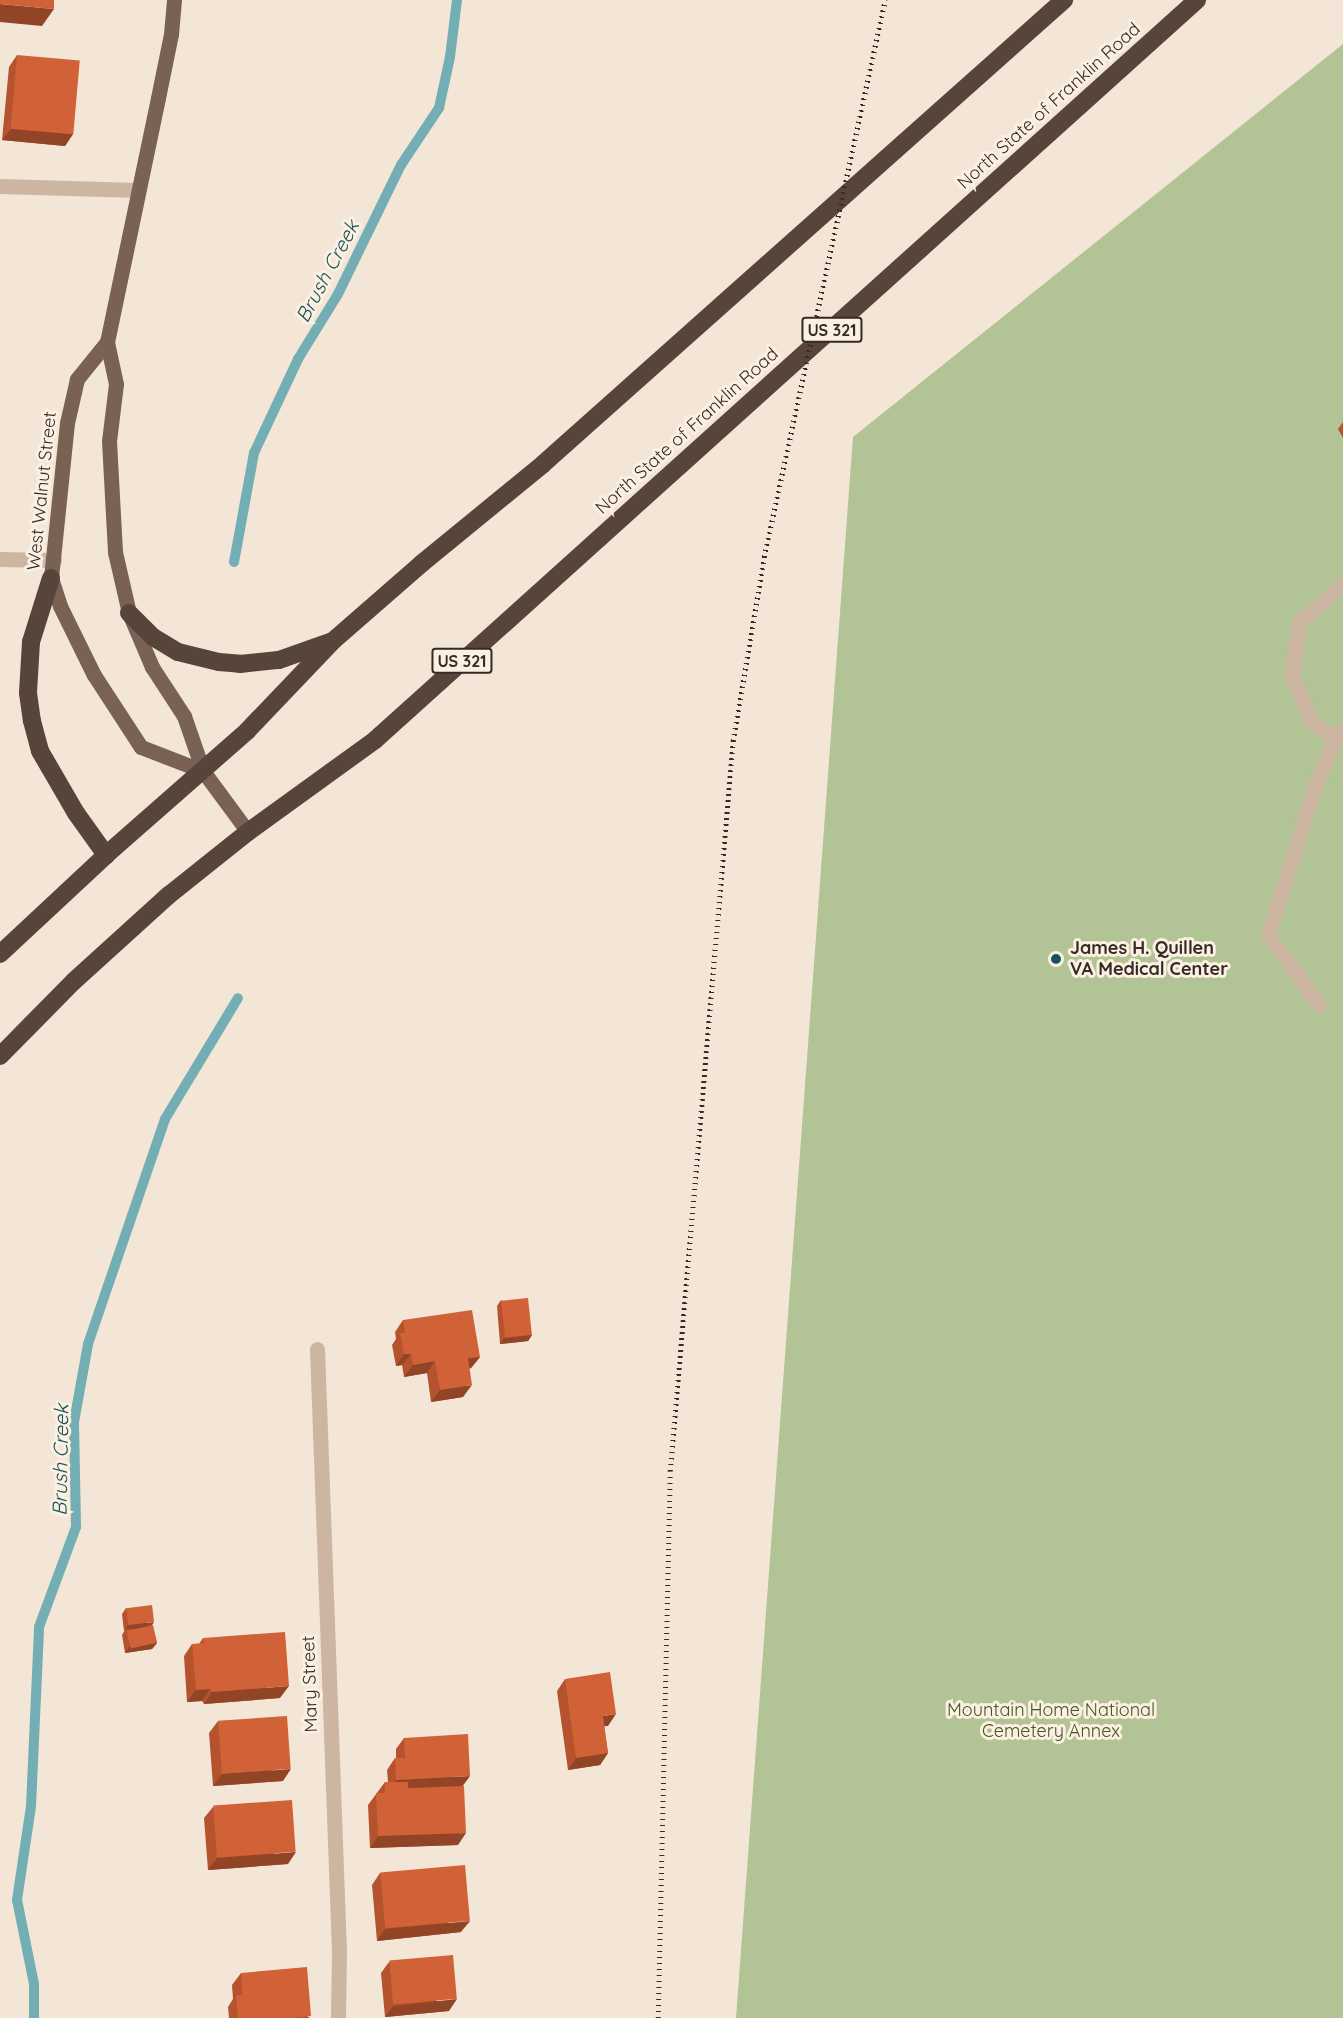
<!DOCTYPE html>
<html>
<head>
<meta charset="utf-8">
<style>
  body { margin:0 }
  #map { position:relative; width:1343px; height:2018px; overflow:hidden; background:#f3e6d6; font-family:Quicksand,sans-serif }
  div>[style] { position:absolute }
  .green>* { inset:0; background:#b2c395 }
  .stream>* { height:10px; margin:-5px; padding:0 5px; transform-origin:5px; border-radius:5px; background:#72aeb3 }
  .minor>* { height:15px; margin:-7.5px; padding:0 7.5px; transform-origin:7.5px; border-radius:7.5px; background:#ccb6a1 }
  .major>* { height:15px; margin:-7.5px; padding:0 7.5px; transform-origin:7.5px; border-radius:7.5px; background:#796254 }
  .highway>* { height:18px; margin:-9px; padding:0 9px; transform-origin:9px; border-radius:9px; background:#57453b }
  .rail>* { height:4.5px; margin-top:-2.25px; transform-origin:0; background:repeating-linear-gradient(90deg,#352a25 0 1.5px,transparent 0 6px) }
  .wall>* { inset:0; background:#b4532e }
  .shaded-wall>* { inset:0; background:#924426 }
  .building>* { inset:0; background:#d16136; transform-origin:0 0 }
  .dots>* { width:16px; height:16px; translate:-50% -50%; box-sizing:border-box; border:3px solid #fbf0e2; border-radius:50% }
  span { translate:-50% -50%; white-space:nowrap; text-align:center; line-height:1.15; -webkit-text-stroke:6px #fbf0e2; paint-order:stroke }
  .shield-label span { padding:2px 4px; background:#fbf0e2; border:2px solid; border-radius:4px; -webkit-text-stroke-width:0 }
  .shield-label { font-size:16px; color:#352a25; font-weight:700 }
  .street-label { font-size:18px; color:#352a25 }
  .poi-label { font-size:18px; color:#352a25; font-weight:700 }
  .left { translate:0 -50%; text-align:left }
  .park-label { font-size:18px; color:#435626 }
  .water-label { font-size:20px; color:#17535a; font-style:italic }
</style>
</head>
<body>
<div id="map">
  <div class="green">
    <div style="clip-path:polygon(1343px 44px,1343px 2018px,736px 2018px,853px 437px)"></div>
  </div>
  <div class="stream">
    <div style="left:234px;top:562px;width:111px;rotate:-79.6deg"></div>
    <div style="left:254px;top:453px;width:104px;rotate:-64.9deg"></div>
    <div style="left:298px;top:359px;width:76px;rotate:-58.4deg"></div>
    <div style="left:338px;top:294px;width:144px;rotate:-64deg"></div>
    <div style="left:401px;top:165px;width:69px;rotate:-56.3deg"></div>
    <div style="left:439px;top:108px;width:52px;rotate:-77.8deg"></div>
    <div style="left:450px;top:57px;width:57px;rotate:-83deg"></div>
    <div style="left:34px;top:2018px;width:34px;rotate:-90deg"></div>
    <div style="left:34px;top:1984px;width:86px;rotate:-101.4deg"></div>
    <div style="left:17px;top:1900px;width:95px;rotate:-81.5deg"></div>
    <div style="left:31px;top:1806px;width:179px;rotate:-87.4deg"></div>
    <div style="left:39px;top:1627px;width:107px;rotate:-69.7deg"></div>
    <div style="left:76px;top:1527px;width:105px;rotate:-91.1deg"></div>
    <div style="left:74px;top:1422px;width:79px;rotate:-79.8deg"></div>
    <div style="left:88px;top:1344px;width:238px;rotate:-71.1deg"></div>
    <div style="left:165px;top:1119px;width:141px;rotate:-58.9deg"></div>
  </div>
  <div class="minor">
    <div style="left:0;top:186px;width:138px;rotate:1.7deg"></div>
    <div style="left:0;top:559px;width:54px;rotate:1.1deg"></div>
    <div style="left:1335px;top:739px;width:31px;rotate:-142deg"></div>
    <div style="left:1311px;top:720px;width:48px;rotate:-113.4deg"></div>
    <div style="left:1292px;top:676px;width:54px;rotate:-82.6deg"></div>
    <div style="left:1299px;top:622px;width:58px;rotate:-40.8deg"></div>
    <div style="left:1319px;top:1005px;width:87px;rotate:-126.1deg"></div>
    <div style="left:1268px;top:935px;width:156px;rotate:-72.5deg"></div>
    <div style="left:1315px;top:786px;width:51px;rotate:-66.9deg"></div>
    <div style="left:1335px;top:739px;width:13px;rotate:-51deg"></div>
    <div style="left:317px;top:1349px;width:602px;rotate:87.91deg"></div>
    <div style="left:339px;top:1951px;width:67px;rotate:90.9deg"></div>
  </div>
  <div class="major">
    <div style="left:174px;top:0;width:34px;rotate:95deg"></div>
    <div style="left:171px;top:34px;width:65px;rotate:101.5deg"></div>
    <div style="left:158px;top:98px;width:249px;rotate:101.8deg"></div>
    <div style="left:107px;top:342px;width:43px;rotate:77.9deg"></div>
    <div style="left:116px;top:384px;width:57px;rotate:97deg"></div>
    <div style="left:109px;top:441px;width:111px;rotate:86.9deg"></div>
    <div style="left:115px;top:552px;width:63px;rotate:77.1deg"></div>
    <div style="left:129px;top:613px;width:59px;rotate:66.9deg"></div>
    <div style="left:152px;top:667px;width:59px;rotate:56.9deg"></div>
    <div style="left:184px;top:716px;width:58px;rotate:70.9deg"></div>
    <div style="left:203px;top:771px;width:76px;rotate:53.6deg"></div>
    <div style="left:107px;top:342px;width:48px;rotate:129deg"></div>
    <div style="left:77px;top:379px;width:45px;rotate:102.8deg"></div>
    <div style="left:67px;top:423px;width:156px;rotate:95.9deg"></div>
    <div style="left:51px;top:578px;width:29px;rotate:72deg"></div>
    <div style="left:60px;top:606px;width:77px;rotate:63.8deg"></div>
    <div style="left:94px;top:675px;width:86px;rotate:56.9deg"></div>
    <div style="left:141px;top:747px;width:66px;rotate:21.2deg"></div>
  </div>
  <div class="highway">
    <div style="left:51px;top:578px;width:67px;rotate:107.4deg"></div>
    <div style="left:31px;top:642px;width:51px;rotate:93.4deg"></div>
    <div style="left:28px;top:693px;width:28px;rotate:82deg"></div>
    <div style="left:32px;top:721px;width:31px;rotate:75deg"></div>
    <div style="left:40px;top:751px;width:72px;rotate:59.9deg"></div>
    <div style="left:76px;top:813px;width:52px;rotate:54.5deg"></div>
    <div style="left:129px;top:613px;width:34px;rotate:45deg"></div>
    <div style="left:153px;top:637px;width:29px;rotate:31deg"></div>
    <div style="left:178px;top:652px;width:42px;rotate:13.7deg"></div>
    <div style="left:219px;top:662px;width:21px;rotate:5deg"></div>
    <div style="left:240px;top:664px;width:39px;rotate:-6deg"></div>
    <div style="left:279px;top:660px;width:54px;rotate:-19.4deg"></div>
    <div style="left:0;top:954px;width:145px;rotate:-43deg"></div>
    <div style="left:106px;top:855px;width:188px;rotate:-41.3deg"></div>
    <div style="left:247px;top:731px;width:126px;rotate:-46.3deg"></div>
    <div style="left:334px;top:640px;width:116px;rotate:-41.1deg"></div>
    <div style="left:421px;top:564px;width:158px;rotate:-39.3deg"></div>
    <div style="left:543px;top:464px;width:698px;rotate:-41.69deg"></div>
    <div style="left:0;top:1056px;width:105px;rotate:-45.4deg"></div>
    <div style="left:74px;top:981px;width:128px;rotate:-42.2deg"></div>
    <div style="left:169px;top:895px;width:101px;rotate:-38.6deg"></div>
    <div style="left:248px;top:832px;width:157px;rotate:-35.9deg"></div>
    <div style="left:375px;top:740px;width:1106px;rotate:-41.99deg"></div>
  </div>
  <div class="rail">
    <div style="left:658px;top:2018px;width:547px;rotate:-88.74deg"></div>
    <div style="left:670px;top:1471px;width:733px;rotate:-85.07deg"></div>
    <div style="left:733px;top:741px;width:187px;rotate:-80.4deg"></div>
    <div style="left:764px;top:557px;width:570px;rotate:-77.74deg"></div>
  </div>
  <div class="wall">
    <div style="clip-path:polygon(17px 55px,73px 134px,65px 146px,2px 140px,9px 67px)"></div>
    <div style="clip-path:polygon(1343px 422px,1343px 438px,1338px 429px)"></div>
    <div style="clip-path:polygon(501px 1300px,532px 1335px,528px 1341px,500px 1344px,497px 1306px)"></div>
    <div style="clip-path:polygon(403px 1320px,480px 1357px,471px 1368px,469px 1369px,463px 1397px,431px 1402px,427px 1373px,404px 1377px,402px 1365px,396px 1366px,392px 1345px,396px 1339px,395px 1332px)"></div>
    <div style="clip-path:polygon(126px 1608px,151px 1625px,157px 1643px,152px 1649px,125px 1653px,122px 1635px,125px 1630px,124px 1631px,122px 1614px)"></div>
    <div style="clip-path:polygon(203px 1638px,280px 1698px,204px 1704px,202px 1701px,187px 1702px,184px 1656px,192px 1644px,199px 1644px)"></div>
    <div style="clip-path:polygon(565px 1679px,608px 1726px,604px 1726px,608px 1753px,600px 1765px,568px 1770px,557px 1691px)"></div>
    <div style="clip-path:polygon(218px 1721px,283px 1781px,213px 1786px,209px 1733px)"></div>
    <div style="clip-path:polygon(404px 1738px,463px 1786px,458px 1845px,370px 1848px,368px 1805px,385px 1782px,388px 1782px,387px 1770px,395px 1758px,396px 1758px,396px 1749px)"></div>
    <div style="clip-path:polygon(213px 1807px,288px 1864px,208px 1870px,204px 1818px)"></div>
    <div style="clip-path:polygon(380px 1873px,461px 1932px,377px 1941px,372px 1885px)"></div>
    <div style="clip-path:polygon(389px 1962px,449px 2011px,385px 2017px,381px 1973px)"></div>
    <div style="clip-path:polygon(241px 1973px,310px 2018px,229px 2018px,228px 2007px,233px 1999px,232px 1985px)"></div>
  </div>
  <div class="shaded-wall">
    <div style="clip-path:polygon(0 4px,54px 9px,42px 26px,0 22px)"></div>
    <div style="clip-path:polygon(11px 129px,73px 134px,65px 146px,2px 140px)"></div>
    <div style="clip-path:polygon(532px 1335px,528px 1341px,500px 1344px,504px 1338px)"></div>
    <div style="clip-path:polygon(404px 1354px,411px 1354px,402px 1365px,396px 1366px)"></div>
    <div style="clip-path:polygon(480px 1357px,471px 1368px,460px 1370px,468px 1358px)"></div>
    <div style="clip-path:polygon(435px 1361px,427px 1373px,404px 1377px,413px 1365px)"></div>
    <div style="clip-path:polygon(472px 1385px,463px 1397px,431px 1402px,440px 1390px)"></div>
    <div style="clip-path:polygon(154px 1622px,150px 1628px,126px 1629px,124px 1631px,128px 1625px)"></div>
    <div style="clip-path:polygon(157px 1643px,152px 1649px,125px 1653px,129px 1647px)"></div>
    <div style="clip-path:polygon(289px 1686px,280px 1698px,204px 1704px,212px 1692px)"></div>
    <div style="clip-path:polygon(210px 1689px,202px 1701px,187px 1702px,196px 1690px)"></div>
    <div style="clip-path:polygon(616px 1714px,608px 1726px,595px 1727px,603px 1716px)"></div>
    <div style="clip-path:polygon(608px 1753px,600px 1765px,568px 1770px,576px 1758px)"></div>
    <div style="clip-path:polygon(291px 1769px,283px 1781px,213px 1786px,222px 1774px)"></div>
    <div style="clip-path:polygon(470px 1776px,462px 1787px,388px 1791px,396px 1780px)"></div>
    <div style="clip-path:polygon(466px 1833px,458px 1845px,370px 1848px,378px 1836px)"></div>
    <div style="clip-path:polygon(296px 1852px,288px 1864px,208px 1870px,217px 1858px)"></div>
    <div style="clip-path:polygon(470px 1921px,461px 1932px,377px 1941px,385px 1929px)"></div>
    <div style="clip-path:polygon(457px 1999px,449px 2011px,385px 2017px,393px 2006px)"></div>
  </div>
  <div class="building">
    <div style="clip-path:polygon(0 0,54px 0,54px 9px,0 4px)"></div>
    <div style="left:17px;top:55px;width:63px;height:74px;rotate:5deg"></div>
    <div style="left:528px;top:1298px;width:37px;height:27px;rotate:84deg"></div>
    <div style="clip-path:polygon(472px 1310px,480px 1357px,468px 1358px,472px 1385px,440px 1390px,435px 1361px,413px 1365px,411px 1354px,404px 1354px,400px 1333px,405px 1333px,403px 1320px)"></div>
    <div style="left:152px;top:1605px;width:17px;height:26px;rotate:83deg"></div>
    <div style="left:153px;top:1625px;width:18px;height:27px;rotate:77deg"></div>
    <div style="clip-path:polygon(285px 1632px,289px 1686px,212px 1692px,210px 1689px,196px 1690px,192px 1644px,204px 1643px,203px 1638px)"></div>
    <div style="clip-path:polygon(610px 1672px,616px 1714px,603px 1716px,608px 1753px,576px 1758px,565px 1679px)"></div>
    <div style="left:287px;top:1716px;width:53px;height:69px;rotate:86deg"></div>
    <div style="clip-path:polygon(468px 1734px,470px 1776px,396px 1780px,395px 1758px,405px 1758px,404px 1738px)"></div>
    <div style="clip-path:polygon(385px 1782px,408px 1782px,408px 1788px,464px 1786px,466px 1833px,378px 1836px,376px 1793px,385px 1793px)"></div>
    <div style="left:292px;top:1800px;width:52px;height:79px;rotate:86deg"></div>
    <div style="left:465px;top:1865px;width:56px;height:85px;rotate:85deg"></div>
    <div style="left:453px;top:1955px;width:44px;height:64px;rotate:85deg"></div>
    <div style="clip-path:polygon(307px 1967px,311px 2016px,290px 2018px,238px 2018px,236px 1995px,242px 1995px,241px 1973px)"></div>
  </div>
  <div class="dots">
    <div style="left:1056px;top:959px;background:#17535a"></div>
  </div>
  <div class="shield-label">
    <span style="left:832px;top:330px">US 321</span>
    <span style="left:462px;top:661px">US 321</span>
  </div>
  <div class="street-label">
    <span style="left:1049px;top:106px;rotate:-42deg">North State of Franklin Road</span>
    <span style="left:687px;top:431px;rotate:-42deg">North State of Franklin Road</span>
    <span style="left:42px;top:491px;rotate:-84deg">West Walnut Street</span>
    <span style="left:310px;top:1684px;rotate:-92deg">Mary Street</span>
  </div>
  <div class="poi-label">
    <span class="left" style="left:1070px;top:959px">James H. Quillen<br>VA Medical Center</span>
  </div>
  <div class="park-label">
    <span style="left:1051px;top:1721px">Mountain Home National<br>Cemetery Annex</span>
  </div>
  <div class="water-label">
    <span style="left:327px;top:271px;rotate:-62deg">Brush Creek</span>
    <span style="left:60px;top:1460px;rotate:-89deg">Brush Creek</span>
  </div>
</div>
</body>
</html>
